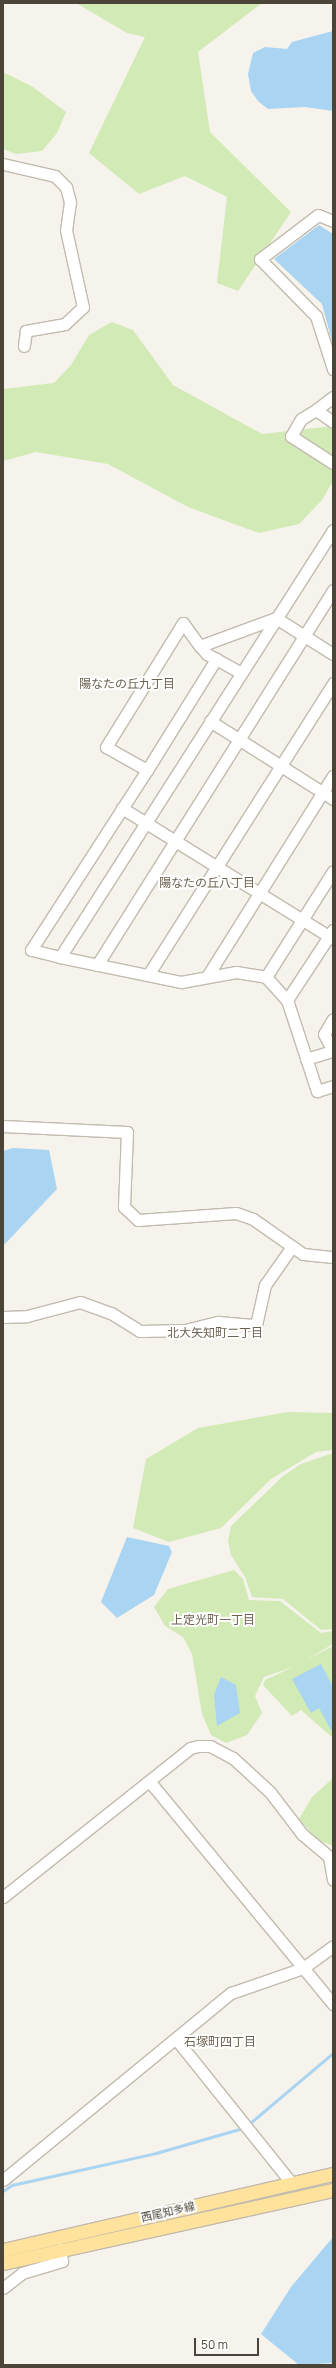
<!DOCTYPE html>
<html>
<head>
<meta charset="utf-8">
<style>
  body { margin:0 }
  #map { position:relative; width:336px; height:2368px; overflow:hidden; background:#f6f3ec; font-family:Manrope,"Noto Sans JP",sans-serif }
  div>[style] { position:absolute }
  .green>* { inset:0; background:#d2eab5 }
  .water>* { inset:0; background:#a9d4f2 }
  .stream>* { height:2.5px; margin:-1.25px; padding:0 1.25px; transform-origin:1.25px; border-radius:1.25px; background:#a9d4f2 }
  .roads { filter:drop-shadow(1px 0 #c2bbae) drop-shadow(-1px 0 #c2bbae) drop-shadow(0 1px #c2bbae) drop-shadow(0 -1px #c2bbae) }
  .minor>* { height:11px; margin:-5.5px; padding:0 5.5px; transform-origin:5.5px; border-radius:5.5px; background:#fff }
  .major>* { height:13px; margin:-6.5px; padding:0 6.5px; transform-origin:6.5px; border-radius:6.5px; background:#ffe39c }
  span { translate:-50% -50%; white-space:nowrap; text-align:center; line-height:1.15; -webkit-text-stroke:4px #fff; paint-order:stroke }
  .street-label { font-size:11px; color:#4b4439 }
  .neighbourhood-label { font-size:12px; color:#6e6250 }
  .frame { position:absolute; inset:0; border:4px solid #4b4439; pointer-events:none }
  .scale { position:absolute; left:194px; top:2338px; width:65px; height:18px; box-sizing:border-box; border:2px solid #4b4439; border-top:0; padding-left:5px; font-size:12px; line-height:14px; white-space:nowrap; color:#4b4439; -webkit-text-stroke:3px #fff; paint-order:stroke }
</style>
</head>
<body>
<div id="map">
  <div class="green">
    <div style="clip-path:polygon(76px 3px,262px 3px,198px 52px,210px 132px,291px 212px,238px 291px,217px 283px,227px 197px,185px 176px,139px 194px,89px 153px,145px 37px,127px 33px)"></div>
    <div style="clip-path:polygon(3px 72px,33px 87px,66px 112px,57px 133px,42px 151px,16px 154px,3px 149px)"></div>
    <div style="clip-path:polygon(112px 322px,133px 330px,173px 385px,262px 434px,333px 426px,333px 481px,322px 500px,299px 524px,259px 533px,188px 507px,108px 464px,36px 452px,3px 461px,3px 389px,54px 383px,71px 365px,89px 335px)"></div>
    <div style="clip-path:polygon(288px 1412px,333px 1413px,333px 1450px,316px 1452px,271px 1479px,221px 1528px,169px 1542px,133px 1528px,146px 1459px,198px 1428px)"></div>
    <div style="clip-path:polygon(333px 1453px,333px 1629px,321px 1630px,283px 1599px,252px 1597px,245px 1577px,231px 1555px,228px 1541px,231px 1526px,283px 1476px,301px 1464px)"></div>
    <div style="clip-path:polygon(234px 1570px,243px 1579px,249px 1600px,280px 1601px,321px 1633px,333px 1631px,333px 1644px,304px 1661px,333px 1646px,333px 1738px,301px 1710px,292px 1716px,263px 1685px,265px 1680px,293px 1667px,264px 1677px,255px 1696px,262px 1713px,247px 1735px,226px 1743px,211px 1735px,202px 1714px,192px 1654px,183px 1637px,165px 1626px,154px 1607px,168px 1589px)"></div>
    <div style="clip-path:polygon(333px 1778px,333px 1846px,318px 1840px,299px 1819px,312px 1797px)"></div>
  </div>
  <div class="water">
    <div style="clip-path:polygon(333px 31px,333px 111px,305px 107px,268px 109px,259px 102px,251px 91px,248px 74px,253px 53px,265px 47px,287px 49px,292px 42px)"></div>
    <div style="clip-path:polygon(319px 225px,333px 234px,333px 345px,322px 304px,274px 259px)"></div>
    <div style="clip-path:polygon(13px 1148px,49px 1150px,57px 1189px,3px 1246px,3px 1151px)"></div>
    <div style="clip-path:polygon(127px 1537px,169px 1546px,172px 1552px,154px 1595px,117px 1618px,101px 1602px)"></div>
    <div style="clip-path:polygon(321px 1664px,333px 1687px,332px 1732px,319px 1708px,311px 1713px,292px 1679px)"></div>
    <div style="clip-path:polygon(221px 1677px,236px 1685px,240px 1713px,217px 1726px,214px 1695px)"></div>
    <div style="clip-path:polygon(333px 2237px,333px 2363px,299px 2365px,261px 2334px,291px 2287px)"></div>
  </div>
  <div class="stream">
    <div style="left:249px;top:2124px;width:110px;rotate:-40.2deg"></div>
    <div style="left:3px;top:2191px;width:11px;rotate:-34deg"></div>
    <div style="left:12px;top:2185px;width:148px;rotate:-12.5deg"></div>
    <div style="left:156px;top:2153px;width:91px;rotate:-16deg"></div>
  </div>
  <div class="roads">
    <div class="minor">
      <div style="left:3px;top:164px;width:53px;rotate:13deg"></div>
      <div style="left:55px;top:176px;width:16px;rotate:45deg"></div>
      <div style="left:66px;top:187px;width:16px;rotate:75deg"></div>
      <div style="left:70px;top:202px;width:28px;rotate:98deg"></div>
      <div style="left:66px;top:230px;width:79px;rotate:77.6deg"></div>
      <div style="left:83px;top:307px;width:25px;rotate:137deg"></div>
      <div style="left:65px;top:324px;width:40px;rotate:170deg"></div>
      <div style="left:26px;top:331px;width:15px;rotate:98deg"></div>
      <div style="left:333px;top:221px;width:16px;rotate:-158deg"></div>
      <div style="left:318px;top:215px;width:73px;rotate:142.8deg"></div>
      <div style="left:260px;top:259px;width:80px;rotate:45.5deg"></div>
      <div style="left:316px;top:316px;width:56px;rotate:72.2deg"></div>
      <div style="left:333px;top:397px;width:21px;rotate:143deg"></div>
      <div style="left:316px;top:410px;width:21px;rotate:35deg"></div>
      <div style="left:316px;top:410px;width:17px;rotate:149deg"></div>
      <div style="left:301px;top:419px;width:20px;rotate:120deg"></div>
      <div style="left:291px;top:436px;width:50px;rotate:32.7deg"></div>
      <div style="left:333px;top:530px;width:507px;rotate:122.59deg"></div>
      <div style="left:60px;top:957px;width:124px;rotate:11.7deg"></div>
      <div style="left:181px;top:982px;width:56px;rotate:-10.3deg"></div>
      <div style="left:236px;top:972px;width:30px;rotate:9deg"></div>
      <div style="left:266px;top:977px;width:31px;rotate:48deg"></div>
      <div style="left:287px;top:1000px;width:96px;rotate:71.8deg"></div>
      <div style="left:317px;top:1091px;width:17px;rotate:-17deg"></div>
      <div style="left:200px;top:646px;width:11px;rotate:49deg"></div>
      <div style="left:207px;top:654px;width:39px;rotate:29deg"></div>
      <div style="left:210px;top:721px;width:146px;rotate:32.4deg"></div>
      <div style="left:147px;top:770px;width:131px;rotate:-58.1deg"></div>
      <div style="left:122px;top:808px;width:248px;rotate:31.8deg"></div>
      <div style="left:60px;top:957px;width:30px;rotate:-166deg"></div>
      <div style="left:31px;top:950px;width:214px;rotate:-57.2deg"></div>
      <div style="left:147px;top:770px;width:47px;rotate:-150.7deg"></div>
      <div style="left:106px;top:747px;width:146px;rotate:-58.2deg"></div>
      <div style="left:183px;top:623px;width:29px;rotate:54deg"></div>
      <div style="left:200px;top:646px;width:81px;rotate:-20.2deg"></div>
      <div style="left:276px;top:618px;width:67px;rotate:32.3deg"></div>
      <div style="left:97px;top:965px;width:443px;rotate:-57.8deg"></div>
      <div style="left:148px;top:975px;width:346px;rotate:-57.6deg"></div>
      <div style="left:208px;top:975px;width:235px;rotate:-57.9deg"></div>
      <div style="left:266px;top:977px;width:125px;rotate:-57.7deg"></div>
      <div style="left:287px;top:1000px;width:84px;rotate:-56.7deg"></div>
      <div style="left:333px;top:1051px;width:19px;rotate:-118deg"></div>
      <div style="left:324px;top:1034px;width:17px;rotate:-59deg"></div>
      <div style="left:306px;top:1059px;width:28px;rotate:-17deg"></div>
      <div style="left:3px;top:1126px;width:124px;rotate:2.8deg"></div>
      <div style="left:127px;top:1132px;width:75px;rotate:92.3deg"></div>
      <div style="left:124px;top:1207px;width:19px;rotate:43deg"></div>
      <div style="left:138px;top:1220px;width:98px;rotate:-4.1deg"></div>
      <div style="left:236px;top:1213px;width:18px;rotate:19deg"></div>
      <div style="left:253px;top:1219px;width:61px;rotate:35deg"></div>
      <div style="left:303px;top:1254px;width:30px;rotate:6deg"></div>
      <div style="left:3px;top:1317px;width:24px;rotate:-2deg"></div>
      <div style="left:27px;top:1316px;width:55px;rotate:-14.8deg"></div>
      <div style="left:80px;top:1302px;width:33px;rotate:20deg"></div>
      <div style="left:111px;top:1313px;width:34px;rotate:32deg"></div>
      <div style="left:140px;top:1331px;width:45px;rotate:-1.3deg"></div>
      <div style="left:185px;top:1330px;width:34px;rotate:-14deg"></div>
      <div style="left:218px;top:1322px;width:38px;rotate:5deg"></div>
      <div style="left:256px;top:1325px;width:41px;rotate:-77.3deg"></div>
      <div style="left:265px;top:1285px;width:45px;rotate:-54.9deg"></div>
      <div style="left:150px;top:1782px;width:288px;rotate:50.5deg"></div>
      <div style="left:3px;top:1897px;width:239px;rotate:-38.5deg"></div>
      <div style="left:190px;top:1748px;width:9px;rotate:-13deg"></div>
      <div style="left:199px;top:1746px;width:11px"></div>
      <div style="left:210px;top:1746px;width:26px;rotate:28deg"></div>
      <div style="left:233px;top:1758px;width:50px;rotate:42.6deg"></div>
      <div style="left:270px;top:1792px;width:53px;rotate:52.7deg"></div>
      <div style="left:302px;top:1834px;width:35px;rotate:40deg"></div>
      <div style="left:329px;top:1857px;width:23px;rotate:80deg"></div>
      <div style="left:176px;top:2039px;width:186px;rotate:51.3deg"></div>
      <div style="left:3px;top:2180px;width:295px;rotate:-39.4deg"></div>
      <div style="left:231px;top:1993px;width:76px;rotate:-19.1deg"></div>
      <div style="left:303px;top:1968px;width:37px;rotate:-36deg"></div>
      <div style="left:3px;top:2288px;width:24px;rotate:-38deg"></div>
      <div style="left:22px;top:2273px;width:42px;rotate:-16.7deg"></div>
      <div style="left:62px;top:2261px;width:12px;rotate:-99deg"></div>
    </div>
    <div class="major">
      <div style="left:3px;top:2250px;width:339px;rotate:-13deg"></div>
      <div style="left:3px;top:2263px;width:338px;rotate:-12.5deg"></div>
    </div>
  </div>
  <div class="street-label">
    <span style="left:168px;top:2212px;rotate:-13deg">西尾知多線</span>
  </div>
  <div class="neighbourhood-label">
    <span style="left:127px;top:684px">陽なたの丘九丁目</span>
    <span style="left:207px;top:883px">陽なたの丘八丁目</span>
    <span style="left:215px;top:1333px">北大矢知町二丁目</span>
    <span style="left:213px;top:1620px">上定光町一丁目</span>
    <span style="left:220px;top:2042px">石塚町四丁目</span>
  </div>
  <div class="frame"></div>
  <div class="scale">50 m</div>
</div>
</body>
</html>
